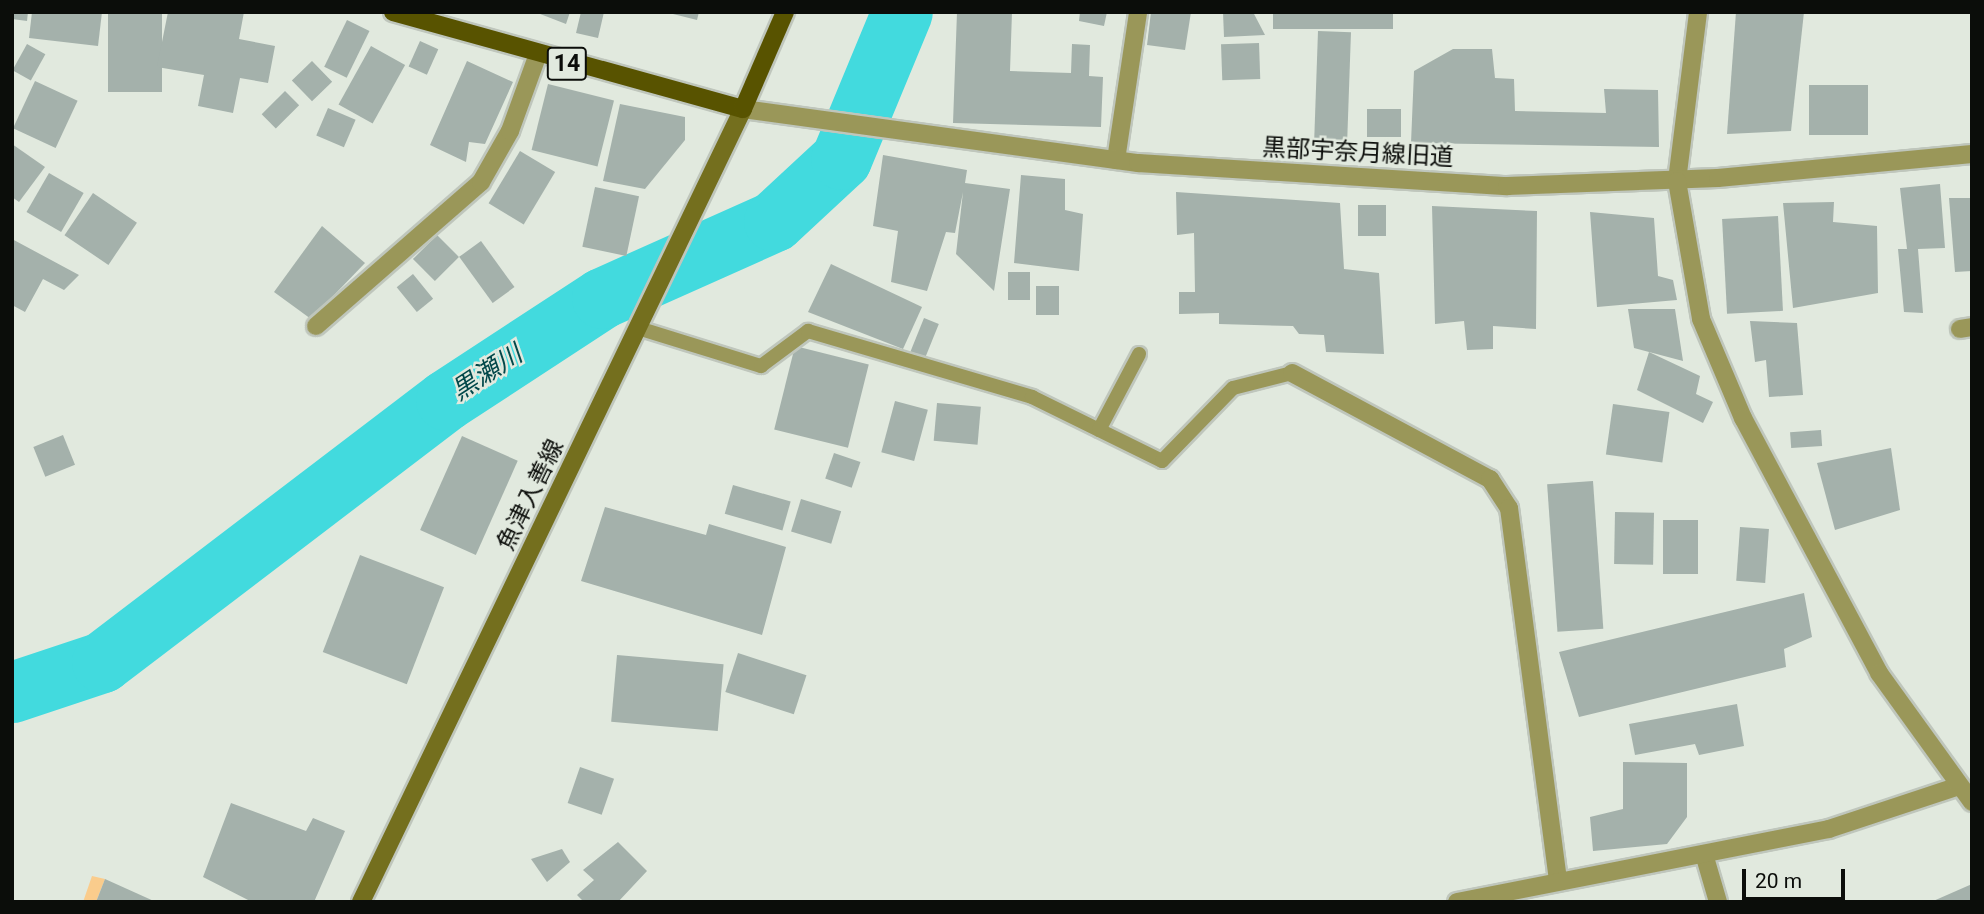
<!DOCTYPE html>
<html>
<head>
<meta charset="utf-8">
<style>
  body { margin:0 }
  #map { position:relative; width:1984px; height:914px; overflow:hidden; background:#e1e9de; font-family:Roboto,"Noto Sans JP",sans-serif }
  div>[style] { position:absolute }
  .green>* { inset:0; background:#facc8c }
  .river>* { height:61px; margin:-30.5px; padding:0 30.5px; transform-origin:30.5px; border-radius:30.5px; background:#42dade }
  .building>* { inset:0; background:#a4b1ab; transform-origin:0 0 }
  .roads { filter:drop-shadow(2px 0 #bfc6bc) drop-shadow(-2px 0 #bfc6bc) drop-shadow(0 2px #bfc6bc) drop-shadow(0 -2px #bfc6bc) }
  .service>* { height:14px; margin:-7px; padding:0 7px; transform-origin:7px; border-radius:7px; background:#9a9759 }
  .minor>* { height:18px; margin:-9px; padding:0 9px; transform-origin:9px; border-radius:9px; background:#9a9759 }
  .tertiary>* { height:18px; margin:-9px; padding:0 9px; transform-origin:9px; border-radius:9px; background:#9a9759 }
  .secondary>* { height:18px; margin:-9px; padding:0 9px; transform-origin:9px; border-radius:9px; background:#746f1e }
  .primary>* { height:18px; margin:-9px; padding:0 9px; transform-origin:9px; border-radius:9px; background:#585300 }
  span { translate:-50% -50%; white-space:nowrap; text-align:center; line-height:1.15; -webkit-text-stroke:5px #e1e9de; paint-order:stroke }
  .shield-label span { padding:2px 5px; background:#e1e9de; border:2px solid; border-radius:5px; -webkit-text-stroke-width:0 }
  .shield-label { font-size:23px; color:#0b0d0a; font-weight:700 }
  .street-label { font-size:24px; color:#0b0d0a }
  .water-label { font-size:26px; color:#02484a; font-style:italic }
  .frame { position:absolute; inset:0; border:14px solid #0b0d0a; pointer-events:none }
  .scale { position:absolute; left:1742px; top:869px; width:103px; height:32px; box-sizing:border-box; border:4px solid #0b0d0a; border-top:0; padding-left:9px; font-size:21px; line-height:24px; white-space:nowrap; color:#0b0d0a; -webkit-text-stroke:5px #e1e9de; paint-order:stroke }
</style>
</head>
<body>
<div id="map">
  <div class="green">
    <div style="clip-path:polygon(92px 876px,105px 879px,96px 902px,83px 902px)"></div>
  </div>
  <div class="river">
    <div style="left:12px;top:692px;width:95px;rotate:-18.4deg"></div>
    <div style="left:102px;top:662px;width:432px;rotate:-37.3deg"></div>
    <div style="left:446px;top:400px;width:186px;rotate:-33.2deg"></div>
    <div style="left:602px;top:298px;width:188px;rotate:-24.1deg"></div>
    <div style="left:774px;top:221px;width:91px;rotate:-42.8deg"></div>
    <div style="left:841px;top:159px;width:159px;rotate:-67.5deg"></div>
  </div>
  <div class="building">
    <div style="clip-path:polygon(12px 12px,28px 12px,27px 21px,12px 19px)"></div>
    <div style="clip-path:polygon(32px 12px,102px 12px,98px 46px,29px 38px)"></div>
    <div style="left:108px;top:12px;width:54px;height:80px"></div>
    <div style="clip-path:polygon(168px 12px,244px 12px,239px 39px,275px 46px,268px 83px,240px 78px,233px 113px,198px 106px,204px 75px,157px 67px)"></div>
    <div style="clip-path:polygon(535px 12px,570px 12px,566px 24px)"></div>
    <div style="clip-path:polygon(581px 12px,604px 12px,598px 38px,576px 33px)"></div>
    <div style="clip-path:polygon(665px 12px,699px 12px,697px 20px)"></div>
    <div style="clip-path:polygon(957px 12px,1012px 12px,1010px 71px,1071px 73px,1072px 44px,1090px 45px,1089px 76px,1103px 77px,1101px 127px,953px 123px)"></div>
    <div style="clip-path:polygon(1080px 12px,1107px 12px,1104px 26px,1079px 21px)"></div>
    <div style="clip-path:polygon(1151px 12px,1191px 12px,1185px 50px,1147px 45px)"></div>
    <div style="clip-path:polygon(1223px 12px,1253px 12px,1265px 35px,1224px 37px)"></div>
    <div style="left:1273px;top:12px;width:120px;height:17px"></div>
    <div style="clip-path:polygon(1736px 12px,1804px 12px,1791px 131px,1727px 134px)"></div>
    <div style="left:347px;top:20px;width:25px;height:52px;rotate:26deg"></div>
    <div style="left:1318px;top:31px;width:33px;height:115px;rotate:2deg"></div>
    <div style="left:420px;top:41px;width:20px;height:28px;rotate:24deg"></div>
    <div style="left:1259px;top:43px;width:36px;height:38px;rotate:88deg"></div>
    <div style="left:27px;top:44px;width:21px;height:30px;rotate:29deg"></div>
    <div style="left:371px;top:46px;width:39px;height:67px;rotate:29deg"></div>
    <div style="clip-path:polygon(1453px 49px,1492px 49px,1495px 78px,1514px 79px,1515px 111px,1606px 113px,1604px 89px,1658px 90px,1659px 147px,1411px 143px,1414px 71px)"></div>
    <div style="left:312px;top:61px;width:29px;height:28px;rotate:46deg"></div>
    <div style="clip-path:polygon(467px 61px,513px 82px,485px 144px,469px 142px,466px 162px,430px 145px)"></div>
    <div style="left:35px;top:81px;width:47px;height:52px;rotate:25deg"></div>
    <div style="left:548px;top:84px;width:68px;height:68px;rotate:14deg"></div>
    <div style="left:1809px;top:85px;width:59px;height:50px"></div>
    <div style="left:285px;top:91px;width:20px;height:33px;rotate:45deg"></div>
    <div style="clip-path:polygon(620px 104px,685px 117px,685px 140px,645px 189px,603px 181px)"></div>
    <div style="left:328px;top:108px;width:30px;height:30px;rotate:23deg"></div>
    <div style="left:1401px;top:109px;width:28px;height:34px;rotate:90deg"></div>
    <div style="clip-path:polygon(12px 144px,45px 167px,19px 202px,12px 197px)"></div>
    <div style="left:520px;top:151px;width:41px;height:61px;rotate:31deg"></div>
    <div style="clip-path:polygon(883px 155px,967px 170px,965px 183px,1010px 189px,994px 291px,956px 254px,963px 192px,955px 233px,946px 232px,927px 291px,891px 282px,898px 231px,873px 226px)"></div>
    <div style="left:49px;top:173px;width:40px;height:45px;rotate:30deg"></div>
    <div style="clip-path:polygon(1021px 175px,1065px 179px,1065px 210px,1083px 214px,1079px 271px,1014px 263px)"></div>
    <div style="clip-path:polygon(1940px 184px,1945px 248px,1918px 249px,1923px 313px,1904px 312px,1898px 249px,1907px 249px,1900px 188px)"></div>
    <div style="left:595px;top:187px;width:45px;height:61px;rotate:12deg"></div>
    <div style="clip-path:polygon(1176px 192px,1340px 203px,1344px 269px,1379px 273px,1384px 354px,1326px 352px,1324px 335px,1299px 334px,1293px 326px,1219px 324px,1219px 313px,1179px 314px,1179px 292px,1195px 292px,1194px 233px,1177px 235px)"></div>
    <div style="left:93px;top:193px;width:53px;height:51px;rotate:34deg"></div>
    <div style="clip-path:polygon(1949px 198px,1972px 198px,1972px 271px,1955px 272px)"></div>
    <div style="clip-path:polygon(1834px 202px,1833px 222px,1877px 226px,1878px 293px,1793px 308px,1783px 203px)"></div>
    <div style="left:1386px;top:205px;width:31px;height:28px;rotate:90deg"></div>
    <div style="clip-path:polygon(1432px 206px,1537px 211px,1536px 329px,1493px 326px,1493px 349px,1467px 350px,1464px 321px,1435px 324px)"></div>
    <div style="clip-path:polygon(1590px 212px,1654px 218px,1658px 276px,1673px 280px,1677px 300px,1597px 307px)"></div>
    <div style="left:1778px;top:216px;width:95px;height:56px;rotate:87deg"></div>
    <div style="clip-path:polygon(322px 226px,365px 263px,311px 319px,274px 292px)"></div>
    <div style="left:437px;top:235px;width:31px;height:34px;rotate:45deg"></div>
    <div style="clip-path:polygon(12px 239px,79px 275px,64px 290px,43px 279px,25px 312px,12px 305px)"></div>
    <div style="left:481px;top:241px;width:57px;height:27px;rotate:54deg"></div>
    <div style="clip-path:polygon(831px 264px,922px 307px,903px 349px,808px 312px)"></div>
    <div style="left:1008px;top:272px;width:22px;height:28px"></div>
    <div style="left:413px;top:274px;width:32px;height:21px;rotate:51deg"></div>
    <div style="left:1059px;top:286px;width:29px;height:23px;rotate:90deg"></div>
    <div style="clip-path:polygon(1628px 309px,1675px 309px,1683px 361px,1634px 348px)"></div>
    <div style="left:924px;top:318px;width:16px;height:36px;rotate:22deg"></div>
    <div style="clip-path:polygon(1750px 321px,1797px 323px,1803px 395px,1769px 397px,1766px 360px,1755px 362px)"></div>
    <div style="left:795px;top:346px;width:76px;height:86px;rotate:14deg"></div>
    <div style="clip-path:polygon(1649px 352px,1700px 376px,1696px 394px,1713px 402px,1703px 423px,1637px 390px)"></div>
    <div style="left:895px;top:401px;width:34px;height:53px;rotate:15deg"></div>
    <div style="left:937px;top:403px;width:44px;height:38px;rotate:5deg"></div>
    <div style="left:1613px;top:404px;width:57px;height:51px;rotate:8deg"></div>
    <div style="left:1821px;top:430px;width:16px;height:31px;rotate:86deg"></div>
    <div style="left:63px;top:435px;width:32px;height:32px;rotate:68deg"></div>
    <div style="left:462px;top:436px;width:61px;height:103px;rotate:24deg"></div>
    <div style="clip-path:polygon(1891px 448px,1900px 510px,1835px 530px,1817px 463px)"></div>
    <div style="left:834px;top:453px;width:28px;height:27px;rotate:19deg"></div>
    <div style="left:1593px;top:481px;width:148px;height:46px;rotate:86deg"></div>
    <div style="left:733px;top:485px;width:60px;height:30px;rotate:16deg"></div>
    <div style="left:801px;top:499px;width:42px;height:34px;rotate:17deg"></div>
    <div style="clip-path:polygon(605px 507px,706px 535px,709px 524px,786px 547px,762px 635px,581px 581px)"></div>
    <div style="left:1615px;top:512px;width:39px;height:52px;rotate:1deg"></div>
    <div style="left:1663px;top:520px;width:35px;height:54px"></div>
    <div style="left:1740px;top:527px;width:29px;height:54px;rotate:4deg"></div>
    <div style="left:360px;top:555px;width:90px;height:104px;rotate:21deg"></div>
    <div style="clip-path:polygon(1804px 593px,1812px 637px,1784px 649px,1786px 667px,1579px 717px,1559px 652px)"></div>
    <div style="left:738px;top:653px;width:72px;height:41px;rotate:18deg"></div>
    <div style="left:617px;top:655px;width:107px;height:67px;rotate:5deg"></div>
    <div style="clip-path:polygon(1737px 704px,1744px 746px,1699px 755px,1695px 744px,1635px 755px,1629px 724px)"></div>
    <div style="clip-path:polygon(1623px 762px,1687px 763px,1687px 817px,1667px 844px,1593px 851px,1590px 817px,1623px 809px)"></div>
    <div style="left:580px;top:767px;width:36px;height:38px;rotate:19deg"></div>
    <div style="clip-path:polygon(231px 803px,306px 831px,313px 818px,345px 831px,314px 902px,252px 902px,203px 877px)"></div>
    <div style="clip-path:polygon(618px 842px,647px 871px,618px 902px,584px 902px,577px 895px,594px 880px,583px 870px)"></div>
    <div style="clip-path:polygon(562px 849px,570px 862px,547px 882px,531px 859px)"></div>
    <div style="clip-path:polygon(105px 879px,156px 902px,96px 902px)"></div>
    <div style="clip-path:polygon(1972px 884px,1972px 902px,1931px 902px)"></div>
  </div>
  <div class="roads">
    <div class="service">
      <div style="left:638px;top:328px;width:129px;rotate:17.2deg"></div>
      <div style="left:761px;top:366px;width:59px;rotate:-36.7deg"></div>
      <div style="left:808px;top:331px;width:234px;rotate:16.4deg"></div>
      <div style="left:1032px;top:397px;width:145px;rotate:26.2deg"></div>
      <div style="left:1162px;top:461px;width:102px;rotate:-45.8deg"></div>
      <div style="left:1233px;top:388px;width:61px;rotate:-14.3deg"></div>
      <div style="left:1099px;top:430px;width:86px;rotate:-62.2deg"></div>
    </div>
    <div class="minor">
      <div style="left:1116px;top:160px;width:150px;rotate:-81.5deg"></div>
      <div style="left:1677px;top:181px;width:170px;rotate:-82.9deg"></div>
      <div style="left:316px;top:326px;width:219px;rotate:-41.1deg"></div>
      <div style="left:481px;top:182px;width:59px;rotate:-60.4deg"></div>
      <div style="left:510px;top:131px;width:79px;rotate:-70deg"></div>
      <div style="left:1960px;top:329px;width:12px;rotate:-9deg"></div>
      <div style="left:1292px;top:373px;width:225px;rotate:28.2deg"></div>
      <div style="left:1490px;top:479px;width:35px;rotate:57deg"></div>
      <div style="left:1509px;top:508px;width:376px;rotate:82.5deg"></div>
      <div style="left:1704px;top:854px;width:50px;rotate:73.7deg"></div>
      <div style="left:1457px;top:902px;width:379px;rotate:-11.1deg"></div>
      <div style="left:1829px;top:829px;width:137px;rotate:-18.3deg"></div>
    </div>
    <div class="tertiary">
      <div style="left:743px;top:109px;width:399px;rotate:7.8deg"></div>
      <div style="left:1138px;top:163px;width:370px;rotate:3.6deg"></div>
      <div style="left:1507px;top:186px;width:211px;rotate:-2.2deg"></div>
      <div style="left:1718px;top:178px;width:255px;rotate:-5.4deg"></div>
      <div style="left:1677px;top:181px;width:140px;rotate:80.1deg"></div>
      <div style="left:1701px;top:319px;width:108px;rotate:67deg"></div>
      <div style="left:1743px;top:418px;width:289px;rotate:61.9deg"></div>
      <div style="left:1879px;top:673px;width:159px;rotate:54.2deg"></div>
    </div>
    <div class="secondary">
      <div style="left:361px;top:902px;width:880px;rotate:-64.28deg"></div>
    </div>
    <div class="primary">
      <div style="left:393px;top:12px;width:363px;rotate:15.5deg"></div>
      <div style="left:743px;top:109px;width:106px;rotate:-66.6deg"></div>
    </div>
  </div>
  <div class="shield-label">
    <span style="left:567px;top:64px">14</span>
  </div>
  <div class="street-label">
    <span style="left:1358px;top:153px;rotate:3deg">黒部宇奈月線旧道</span>
    <span style="left:531px;top:495px;rotate:-64deg">魚津入善線</span>
  </div>
  <div class="water-label">
    <span style="left:487px;top:373px;rotate:-33deg">黒瀬川</span>
  </div>
  <div class="frame"></div>
  <div class="scale">20 m</div>
</div>
</body>
</html>
